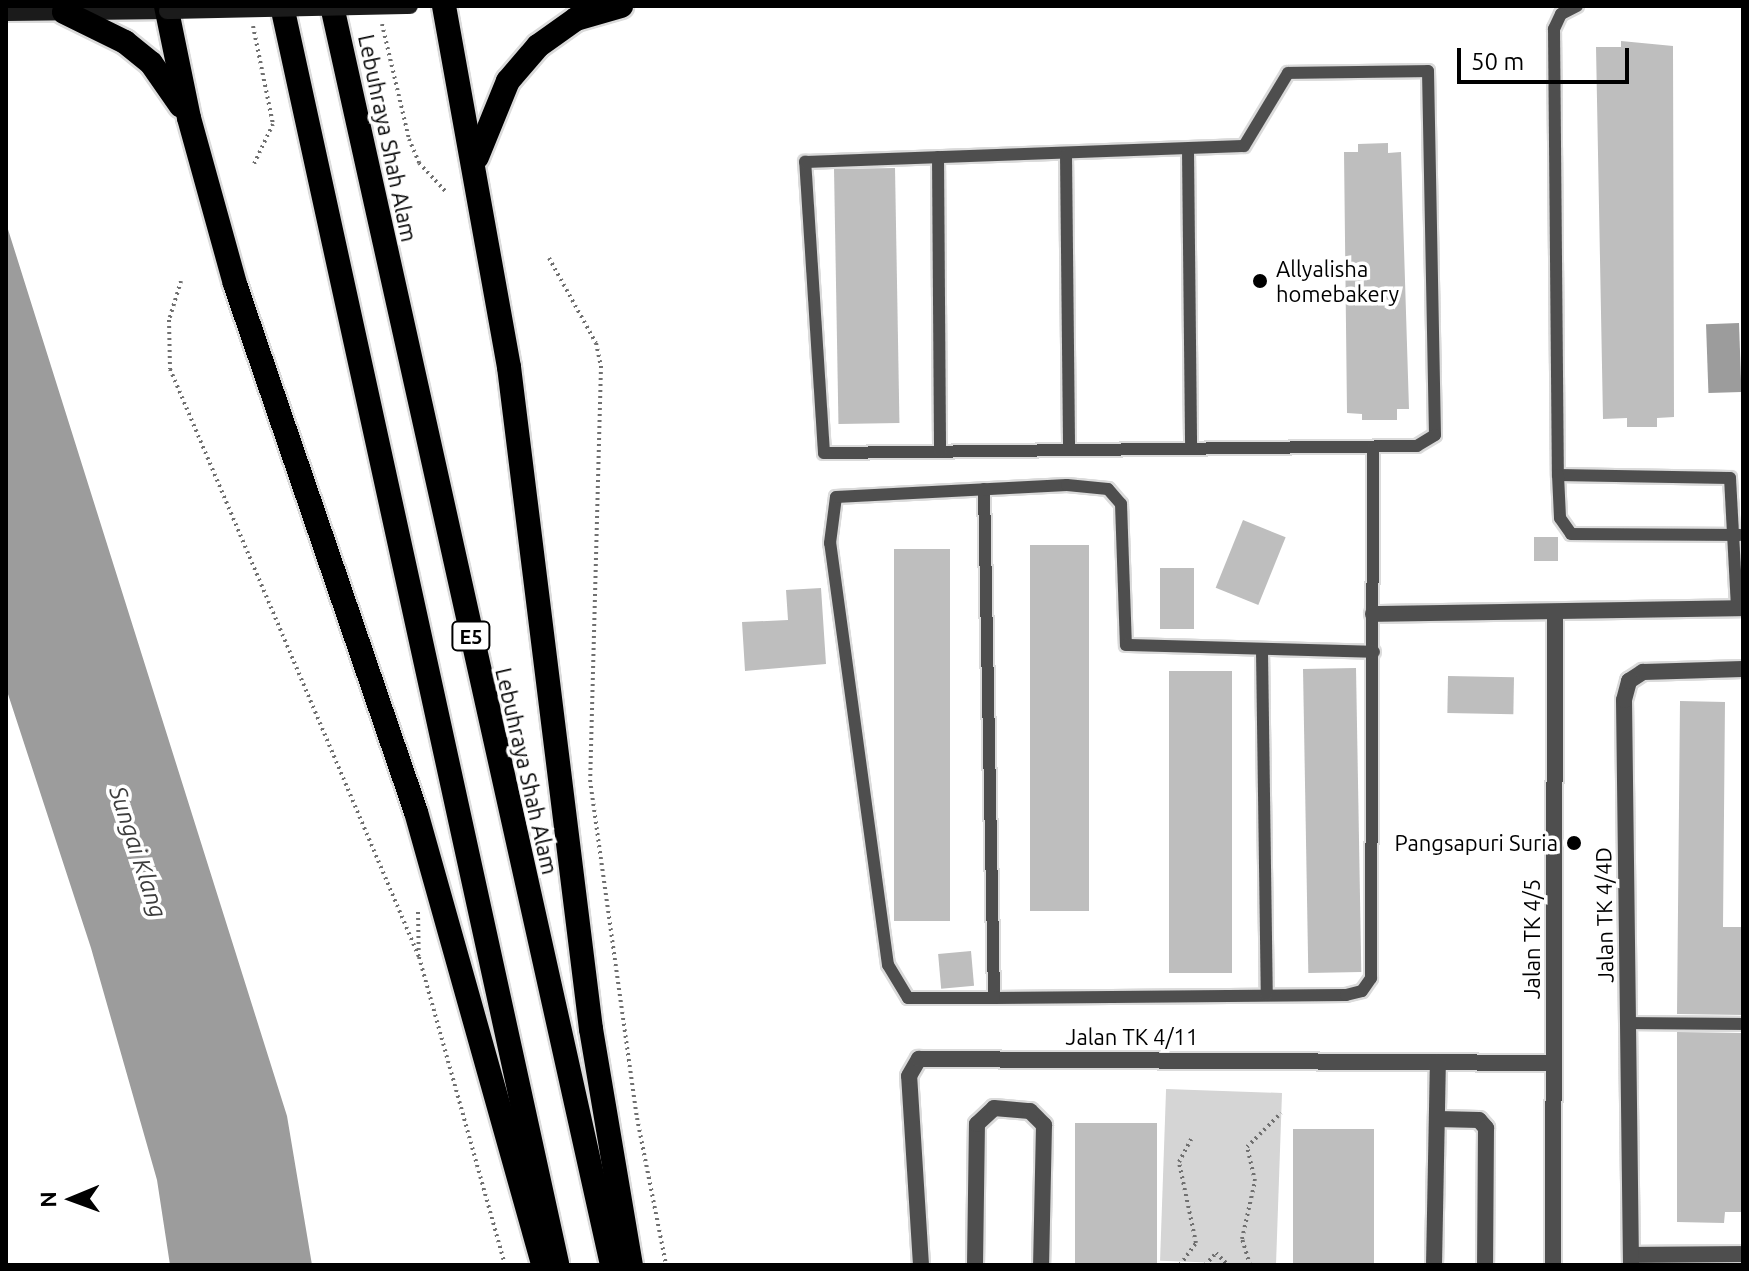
<!DOCTYPE html>
<html>
<head>
<meta charset="utf-8">
<style>
  body { margin:0 }
  #map { position:relative; width:1749px; height:1271px; overflow:hidden; background:#fff; font-family:Ubuntu,sans-serif }
  div>[style] { position:absolute }
  .green>* { inset:0; background:#d5d5d5; transform-origin:0 0 }
  .water>* { inset:0; background:#9c9c9c; transform-origin:0 0 }
  .building>* { inset:0; background:#bebebe; transform-origin:0 0 }
  .path>* { height:4px; margin-top:-2px; transform-origin:0; background:repeating-linear-gradient(90deg,#707070 0 2px,transparent 0 6px) }
  .roads { filter:drop-shadow(2px 0 #dbdbdb) drop-shadow(-2px 0 #dbdbdb) drop-shadow(0 2px #dbdbdb) drop-shadow(0 -2px #dbdbdb) }
  .lane>* { height:12px; margin:-6px; padding:0 6px; transform-origin:6px; border-radius:6px; background:#4e4e4e }
  .street>* { height:16px; margin:-8px; padding:0 8px; transform-origin:8px; border-radius:8px; background:#4e4e4e }
  .secondary>* { height:16px; margin:-8px; padding:0 8px; transform-origin:8px; border-radius:8px; background:#1b1b1b }
  .highway>* { height:24px; margin:-12px; padding:0 12px; transform-origin:12px; border-radius:12px; background:#000 }
  .secondary-bridge>* { height:16px; margin:-8px; padding:0 8px; transform-origin:8px; border-radius:8px; background:#1b1b1b }
  .dots>* { width:22px; height:22px; translate:-50% -50%; box-sizing:border-box; border:4px solid #fff; border-radius:50% }
  span { translate:-50% -50%; white-space:nowrap; text-align:center; line-height:1.15; -webkit-text-stroke:7px #fff; paint-order:stroke }
  .shield-label span { padding:2px 6px; background:#fff; border:2px solid; border-radius:6px; -webkit-text-stroke-width:0 }
  .shield-label { font-size:20px; color:#000; font-weight:700 }
  .street-label { font-size:22px; color:#000 }
  .poi-label { font-size:22px; color:#000 }
  .left { translate:0 -50%; text-align:left }
  .right { translate:-100% -50%; text-align:right }
  .water-label { font-size:24px; color:#3d3d3d; font-style:italic }
  .frame { position:absolute; inset:0; border:8px solid #000; pointer-events:none }
  .north { position:absolute; left:32px; top:1159px; width:80px; height:80px; -webkit-text-stroke:6px #fff; paint-order:stroke; rotate:269deg; font-size:22px; font-weight:700; line-height:32px; text-align:center; color:#000 }
  .north::after { content:''; display:block; margin:auto; width:28px; height:36px; background:#000; clip-path:polygon(50% 0,100% 100%,50% 72%,0 100%) }
  .scale { position:absolute; left:1457px; top:48px; width:172px; height:36px; box-sizing:border-box; border:4px solid #000; border-top:0; padding-left:10px; font-size:24px; line-height:28px; white-space:nowrap; color:#000; -webkit-text-stroke:6px #fff; paint-order:stroke }
</style>
</head>
<body>
<div id="map">
  <div class="green">
    <div style="left:1282px;top:1093px;width:172px;height:116px;rotate:92deg"></div>
  </div>
  <div class="water">
    <div style="clip-path:polygon(6px 223px,287px 1116px,312px 1265px,170px 1265px,157px 1180px,91px 948px,6px 688px)"></div>
    <div style="left:1739px;top:323px;width:69px;height:33px;rotate:88deg"></div>
  </div>
  <div class="building">
    <div style="clip-path:polygon(1621px 41px,1673px 46px,1674px 417px,1657px 418px,1657px 427px,1627px 427px,1627px 418px,1603px 419px,1596px 47px,1621px 47px)"></div>
    <div style="clip-path:polygon(1388px 143px,1388px 153px,1401px 152px,1409px 409px,1397px 409px,1397px 420px,1362px 420px,1362px 414px,1347px 413px,1344px 152px,1358px 152px,1358px 144px)"></div>
    <div style="left:895px;top:168px;width:255px;height:61px;rotate:89deg"></div>
    <div style="left:1243px;top:520px;width:46px;height:73px;rotate:22deg"></div>
    <div style="left:1534px;top:537px;width:24px;height:24px"></div>
    <div style="left:1030px;top:545px;width:59px;height:366px"></div>
    <div style="left:894px;top:549px;width:56px;height:372px"></div>
    <div style="left:1160px;top:568px;width:34px;height:61px"></div>
    <div style="clip-path:polygon(821px 588px,826px 664px,745px 671px,742px 622px,788px 620px,786px 590px)"></div>
    <div style="left:1356px;top:668px;width:304px;height:53px;rotate:89deg"></div>
    <div style="left:1169px;top:671px;width:63px;height:302px"></div>
    <div style="left:1448px;top:676px;width:66px;height:37px;rotate:1deg"></div>
    <div style="clip-path:polygon(1680px 701px,1725px 702px,1723px 927px,1743px 927px,1743px 1015px,1677px 1014px)"></div>
    <div style="left:971px;top:951px;width:35px;height:33px;rotate:85deg"></div>
    <div style="clip-path:polygon(1677px 1032px,1743px 1033px,1743px 1212px,1725px 1212px,1724px 1223px,1677px 1222px)"></div>
    <div style="left:1075px;top:1123px;width:82px;height:142px"></div>
    <div style="left:1293px;top:1129px;width:81px;height:136px"></div>
  </div>
  <div class="path">
    <div style="left:382px;top:24px;width:118px;rotate:76.8deg"></div>
    <div style="left:409px;top:139px;width:26px;rotate:67deg"></div>
    <div style="left:419px;top:163px;width:41px;rotate:47deg"></div>
    <div style="left:253px;top:26px;width:100px;rotate:78.5deg"></div>
    <div style="left:273px;top:124px;width:44px;rotate:115.4deg"></div>
    <div style="left:549px;top:258px;width:97px;rotate:61.1deg"></div>
    <div style="left:596px;top:343px;width:24px;rotate:78deg"></div>
    <div style="left:601px;top:366px;width:414px;rotate:91.5deg"></div>
    <div style="left:590px;top:780px;width:341px;rotate:82.1deg"></div>
    <div style="left:637px;top:1118px;width:150px;rotate:78.8deg"></div>
    <div style="left:181px;top:281px;width:41px;rotate:107.1deg"></div>
    <div style="left:169px;top:320px;width:49px;rotate:88.8deg"></div>
    <div style="left:170px;top:369px;width:639px;rotate:67.05deg"></div>
    <div style="left:419px;top:957px;width:320px;rotate:74.4deg"></div>
    <div style="left:418px;top:912px;width:39px;rotate:89deg"></div>
    <div style="left:1180px;top:1265px;width:27px;rotate:-54deg"></div>
    <div style="left:1196px;top:1243px;width:83px;rotate:-101.9deg"></div>
    <div style="left:1179px;top:1162px;width:26px;rotate:-62deg"></div>
    <div style="left:1205px;top:1265px;width:16px;rotate:-47deg"></div>
    <div style="left:1216px;top:1253px;width:17px;rotate:45deg"></div>
    <div style="left:1250px;top:1265px;width:27px;rotate:-107deg"></div>
    <div style="left:1242px;top:1239px;width:59px;rotate:-77.4deg"></div>
    <div style="left:1255px;top:1181px;width:35px;rotate:-103deg"></div>
    <div style="left:1247px;top:1147px;width:48px;rotate:-45deg"></div>
    <div style="left:1272px;top:1265px;width:4px"></div>
  </div>
  <div class="roads">
    <div class="lane">
      <div style="left:1577px;top:6px;width:18px;rotate:153deg"></div>
      <div style="left:1561px;top:14px;width:17px;rotate:115deg"></div>
      <div style="left:1554px;top:29px;width:446px;rotate:89.5deg"></div>
      <div style="left:1558px;top:475px;width:172px;rotate:1deg"></div>
      <div style="left:1730px;top:478px;width:130px;rotate:86.9deg"></div>
      <div style="left:1428px;top:71px;width:364px;rotate:88.9deg"></div>
      <div style="left:1435px;top:435px;width:21px;rotate:149deg"></div>
      <div style="left:1417px;top:446px;width:593px;rotate:179.32deg"></div>
      <div style="left:824px;top:453px;width:292px;rotate:-93.7deg"></div>
      <div style="left:805px;top:162px;width:439px;rotate:-2.1deg"></div>
      <div style="left:1244px;top:146px;width:85px;rotate:-58.9deg"></div>
      <div style="left:1288px;top:73px;width:140px;rotate:-0.8deg"></div>
      <div style="left:1188px;top:151px;width:297px;rotate:89.4deg"></div>
      <div style="left:1066px;top:155px;width:295px;rotate:89.4deg"></div>
      <div style="left:938px;top:157px;width:294px;rotate:89.6deg"></div>
      <div style="left:1558px;top:475px;width:43px;rotate:87.3deg"></div>
      <div style="left:1560px;top:518px;width:19px;rotate:55deg"></div>
      <div style="left:1571px;top:534px;width:169px;rotate:0.3deg"></div>
      <div style="left:984px;top:489px;width:509px;rotate:88.87deg"></div>
      <div style="left:994px;top:998px;width:352px;rotate:-0.5deg"></div>
      <div style="left:1346px;top:995px;width:16px;rotate:-14deg"></div>
      <div style="left:1362px;top:991px;width:16px;rotate:-55deg"></div>
      <div style="left:1371px;top:978px;width:531px;rotate:-89.78deg"></div>
      <div style="left:1262px;top:651px;width:344px;rotate:89.2deg"></div>
      <div style="left:994px;top:998px;width:86px;rotate:180deg"></div>
      <div style="left:908px;top:998px;width:39px;rotate:-121deg"></div>
      <div style="left:888px;top:965px;width:426px;rotate:-97.8deg"></div>
      <div style="left:830px;top:543px;width:46px;rotate:-82.6deg"></div>
      <div style="left:836px;top:497px;width:231px;rotate:-3deg"></div>
      <div style="left:1067px;top:485px;width:41px;rotate:5.6deg"></div>
      <div style="left:1108px;top:489px;width:20px;rotate:49deg"></div>
      <div style="left:1121px;top:504px;width:141px;rotate:88deg"></div>
      <div style="left:1126px;top:645px;width:248px;rotate:1.6deg"></div>
      <div style="left:1628px;top:1023px;width:115px;rotate:0.5deg"></div>
    </div>
    <div class="street">
      <div style="left:1373px;top:614px;width:370px;rotate:-0.9deg"></div>
      <div style="left:1438px;top:1119px;width:41px;rotate:1.4deg"></div>
      <div style="left:1479px;top:1120px;width:11px;rotate:49deg"></div>
      <div style="left:1486px;top:1128px;width:137px;rotate:90.4deg"></div>
      <div style="left:1631px;top:1255px;width:112px;rotate:-0.5deg"></div>
      <div style="left:921px;top:1265px;width:189px;rotate:-93.6deg"></div>
      <div style="left:909px;top:1076px;width:20px;rotate:-60deg"></div>
      <div style="left:919px;top:1059px;width:634px;rotate:0.36deg"></div>
      <div style="left:975px;top:1265px;width:141px;rotate:-89.2deg"></div>
      <div style="left:977px;top:1124px;width:23px;rotate:-43deg"></div>
      <div style="left:994px;top:1108px;width:36px;rotate:5deg"></div>
      <div style="left:1030px;top:1111px;width:20px;rotate:45deg"></div>
      <div style="left:1044px;top:1125px;width:140px;rotate:91.2deg"></div>
      <div style="left:1434px;top:1265px;width:203px;rotate:-88.9deg"></div>
      <div style="left:1553px;top:1265px;width:653px;rotate:-89.82deg"></div>
      <div style="left:1631px;top:1265px;width:565px;rotate:-90.71deg"></div>
      <div style="left:1624px;top:700px;width:20px;rotate:-75deg"></div>
      <div style="left:1629px;top:681px;width:17px;rotate:-33deg"></div>
      <div style="left:1643px;top:672px;width:100px;rotate:-1.7deg"></div>
    </div>
    <div class="secondary">
      <div style="left:6px;top:13px;width:161px;rotate:-0.7deg"></div>
    </div>
    <div class="highway">
      <div style="left:166px;top:6px;width:114px;rotate:78.4deg"></div>
      <div style="left:189px;top:118px;width:172px;rotate:74.5deg"></div>
      <div style="left:235px;top:284px;width:558px;rotate:71.08deg"></div>
      <div style="left:416px;top:812px;width:470px;rotate:74.3deg"></div>
      <div style="left:282px;top:6px;width:1287px;rotate:77.66deg"></div>
      <div style="left:332px;top:6px;width:1290px;rotate:77.46deg"></div>
      <div style="left:444px;top:6px;width:367px;rotate:79.8deg"></div>
      <div style="left:509px;top:367px;width:667px;rotate:82.94deg"></div>
      <div style="left:591px;top:1029px;width:239px;rotate:80.4deg"></div>
      <div style="left:64px;top:12px;width:68px;rotate:26.2deg"></div>
      <div style="left:125px;top:42px;width:33px;rotate:39deg"></div>
      <div style="left:151px;top:63px;width:52px;rotate:55.1deg"></div>
      <div style="left:477px;top:157px;width:82px;rotate:-67.8deg"></div>
      <div style="left:508px;top:81px;width:46px;rotate:-49.4deg"></div>
      <div style="left:538px;top:46px;width:47px;rotate:-35.4deg"></div>
      <div style="left:576px;top:19px;width:47px;rotate:-16.1deg"></div>
    </div>
  </div>
  <div class="secondary-bridge">
    <div style="left:167px;top:11px;width:243px;rotate:-1.2deg"></div>
  </div>
  <div class="dots">
    <div style="left:1260px;top:281px;background:#000"></div>
    <div style="left:1574px;top:843px;background:#000"></div>
  </div>
  <div class="shield-label">
    <span style="left:471px;top:636px">E5</span>
  </div>
  <div class="street-label">
    <span style="left:388px;top:138px;rotate:78deg">Lebuhraya Shah Alam</span>
    <span style="left:527px;top:771px;rotate:77deg">Lebuhraya Shah Alam</span>
    <span style="left:1604px;top:915px;rotate:-91deg">Jalan TK 4/4D</span>
    <span style="left:1532px;top:939px;rotate:-90deg">Jalan TK 4/5</span>
    <span style="left:1132px;top:1037px">Jalan TK 4/11</span>
  </div>
  <div class="poi-label">
    <span class="left" style="left:1276px;top:281px">Allyalisha<br>homebakery</span>
    <span class="right" style="left:1558px;top:843px">Pangsapuri Suria</span>
  </div>
  <div class="water-label">
    <span style="left:138px;top:852px;rotate:72deg">Sungai Klang</span>
  </div>
  <div class="frame"></div>
  <div class="north">N</div>
  <div class="scale">50 m</div>
</div>
</body>
</html>
